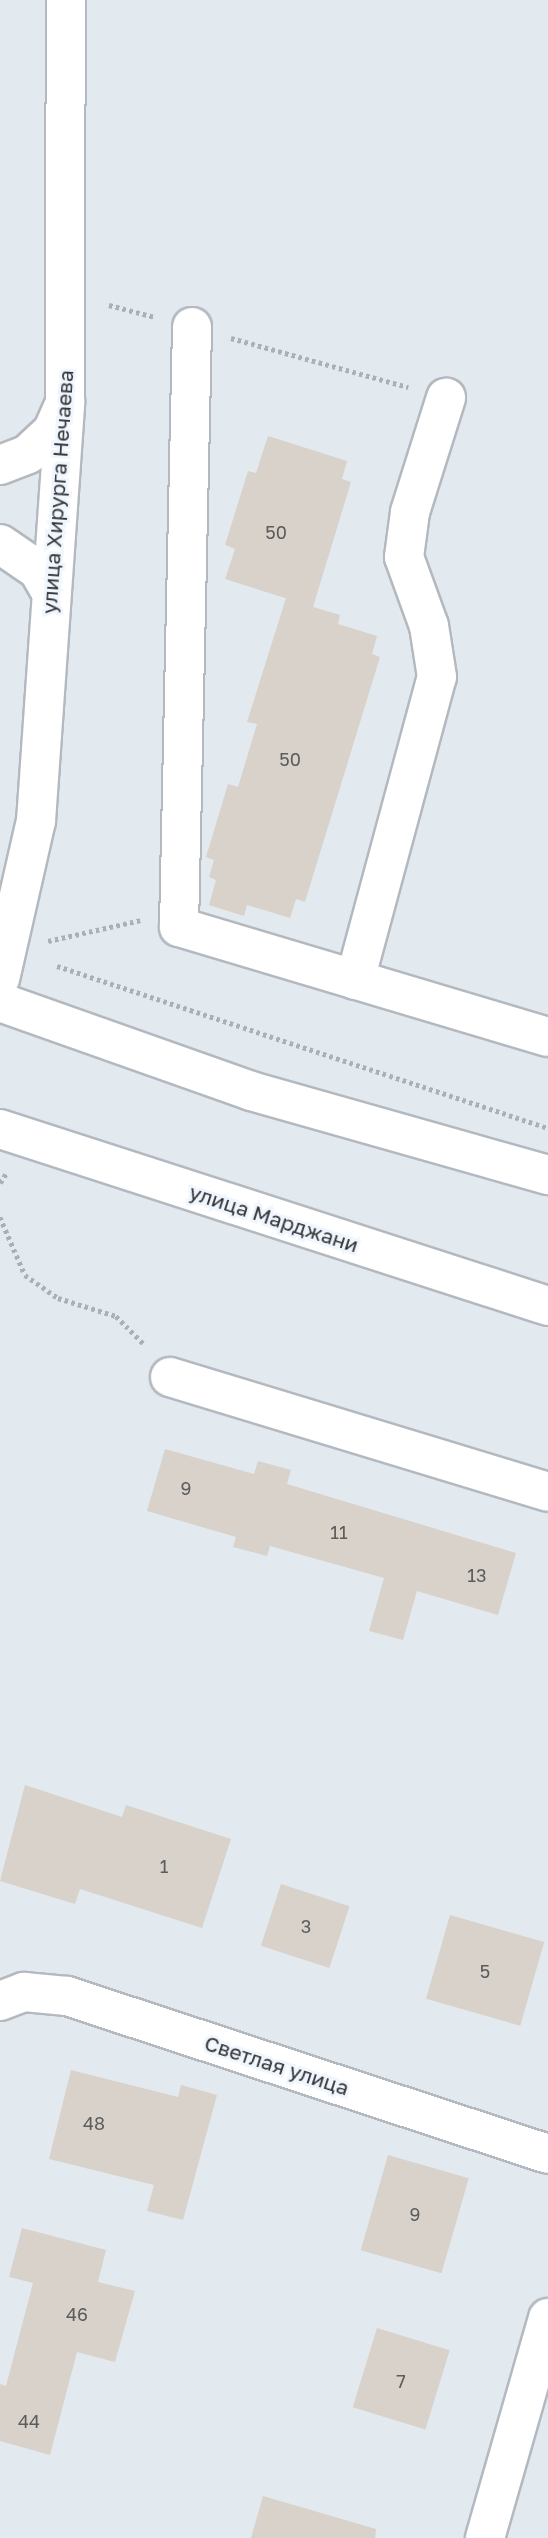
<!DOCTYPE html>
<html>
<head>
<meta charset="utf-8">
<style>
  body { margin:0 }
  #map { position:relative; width:548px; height:2538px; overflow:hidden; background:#e2e9ef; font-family:"Golos Text",sans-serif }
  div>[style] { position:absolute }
  .building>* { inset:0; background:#d8d2cb; transform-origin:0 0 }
  .path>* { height:4.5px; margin-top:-2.25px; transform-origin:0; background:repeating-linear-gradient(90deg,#aab0b5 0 3.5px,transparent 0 7px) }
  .roads { filter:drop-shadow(2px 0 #b3b9bf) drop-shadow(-2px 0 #b3b9bf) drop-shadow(0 2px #b3b9bf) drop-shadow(0 -2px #b3b9bf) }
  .minor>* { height:38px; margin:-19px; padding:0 19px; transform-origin:19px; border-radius:19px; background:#fff }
  .major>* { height:38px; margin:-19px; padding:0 19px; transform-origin:19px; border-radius:19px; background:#fff }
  span { translate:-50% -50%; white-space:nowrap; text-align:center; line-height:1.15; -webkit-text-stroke:6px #f0f6fd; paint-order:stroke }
  .number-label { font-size:18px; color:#5c5c5c }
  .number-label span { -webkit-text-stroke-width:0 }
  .street-label { font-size:21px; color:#323437 }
</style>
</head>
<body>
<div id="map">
  <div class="building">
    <div style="clip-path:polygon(268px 436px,347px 461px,342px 479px,351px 482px,313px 607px,340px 615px,338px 624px,377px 636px,372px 654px,380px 657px,305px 902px,296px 899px,290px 918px,247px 905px,244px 916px,209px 905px,216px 880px,209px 877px,214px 860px,206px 857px,228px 784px,238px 787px,257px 724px,247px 722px,286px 598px,304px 604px,225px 579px,235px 549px,225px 545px,248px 471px,256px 473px)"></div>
    <div style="clip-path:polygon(165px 1449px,254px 1474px,258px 1461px,291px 1470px,287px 1484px,516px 1553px,498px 1615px,417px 1591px,403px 1640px,369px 1631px,384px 1578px,270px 1546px,267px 1556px,233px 1547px,236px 1537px,147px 1511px)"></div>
    <div style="clip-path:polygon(25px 1785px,122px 1817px,126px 1805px,231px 1839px,202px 1928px,80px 1889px,75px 1904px,0 1881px)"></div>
    <div style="left:281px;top:1884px;width:72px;height:65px;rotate:18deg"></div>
    <div style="left:450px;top:1915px;width:98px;height:87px;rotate:16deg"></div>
    <div style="clip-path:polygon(71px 2070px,178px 2097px,181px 2085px,217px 2095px,183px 2220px,147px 2211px,154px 2185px,49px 2159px)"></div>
    <div style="left:388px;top:2155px;width:84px;height:99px;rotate:16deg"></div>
    <div style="clip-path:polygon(22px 2228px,106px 2250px,98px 2282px,135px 2291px,115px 2362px,77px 2352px,50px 2455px,0 2441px,0 2384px,6px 2386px,33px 2283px,9px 2277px)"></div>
    <div style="left:377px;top:2328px;width:76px;height:83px;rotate:17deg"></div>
    <div style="clip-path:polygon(263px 2496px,376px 2529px,375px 2538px,251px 2538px)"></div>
  </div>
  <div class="path">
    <div style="left:109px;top:305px;width:48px;rotate:14.6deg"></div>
    <div style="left:231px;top:338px;width:184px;rotate:15.5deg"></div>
    <div style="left:48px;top:941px;width:95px;rotate:-12.7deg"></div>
    <div style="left:57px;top:966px;width:517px;rotate:18.26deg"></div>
    <div style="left:0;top:1183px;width:13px;rotate:-58deg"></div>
    <div style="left:0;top:1217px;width:63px;rotate:66.7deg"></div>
    <div style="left:25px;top:1275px;width:40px;rotate:34.9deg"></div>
    <div style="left:58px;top:1298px;width:61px;rotate:17.2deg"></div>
    <div style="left:116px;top:1316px;width:41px;rotate:45deg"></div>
  </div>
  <div class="roads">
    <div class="minor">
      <div style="left:192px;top:327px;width:600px;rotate:91.24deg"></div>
      <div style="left:179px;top:927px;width:385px;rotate:16.6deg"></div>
      <div style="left:355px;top:980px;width:314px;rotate:-74.9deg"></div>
      <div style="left:437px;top:677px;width:52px;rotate:-98.9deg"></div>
      <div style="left:429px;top:626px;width:73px;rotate:-109.9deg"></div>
      <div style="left:404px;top:557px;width:45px;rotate:-82.4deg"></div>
      <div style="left:410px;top:512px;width:120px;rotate:-72.5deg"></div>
      <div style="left:0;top:1002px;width:266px;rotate:19.5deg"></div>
      <div style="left:251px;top:1091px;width:309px;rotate:15.8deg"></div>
      <div style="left:0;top:1129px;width:576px;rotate:17.9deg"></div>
      <div style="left:170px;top:1377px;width:395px;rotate:16.9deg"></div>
      <div style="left:0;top:2001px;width:26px;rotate:-21deg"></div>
      <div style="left:24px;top:1992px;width:43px;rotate:5.3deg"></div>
      <div style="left:67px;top:1996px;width:506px;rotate:18.18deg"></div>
      <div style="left:485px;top:2538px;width:229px;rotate:-74deg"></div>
    </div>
    <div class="major">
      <div style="left:0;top:465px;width:30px;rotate:-21deg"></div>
      <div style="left:28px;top:454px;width:33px;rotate:-43deg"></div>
      <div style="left:52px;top:432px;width:30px;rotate:-66deg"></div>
      <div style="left:0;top:544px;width:46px;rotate:34.4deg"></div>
      <div style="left:38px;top:570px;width:24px;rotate:60deg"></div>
      <div style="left:0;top:979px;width:162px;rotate:-77.2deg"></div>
      <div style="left:36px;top:821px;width:420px;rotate:-86deg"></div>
      <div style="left:65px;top:402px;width:402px;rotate:-89.9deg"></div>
    </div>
  </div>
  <div class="number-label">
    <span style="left:276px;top:532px">50</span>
    <span style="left:290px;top:759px">50</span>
    <span style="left:186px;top:1488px">9</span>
    <span style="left:339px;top:1532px">11</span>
    <span style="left:477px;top:1575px">13</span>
    <span style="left:164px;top:1866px">1</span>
    <span style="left:306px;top:1926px">3</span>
    <span style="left:485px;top:1971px">5</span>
    <span style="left:94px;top:2123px">48</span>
    <span style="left:415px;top:2214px">9</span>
    <span style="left:77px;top:2314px">46</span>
    <span style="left:401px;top:2381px">7</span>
    <span style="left:29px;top:2421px">44</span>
  </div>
  <div class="street-label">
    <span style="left:57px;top:492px;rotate:-86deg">улица Хирурга Нечаева</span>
    <span style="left:274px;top:1218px;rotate:18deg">улица Марджани</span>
    <span style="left:277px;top:2065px;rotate:18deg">Светлая улица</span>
  </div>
</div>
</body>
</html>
